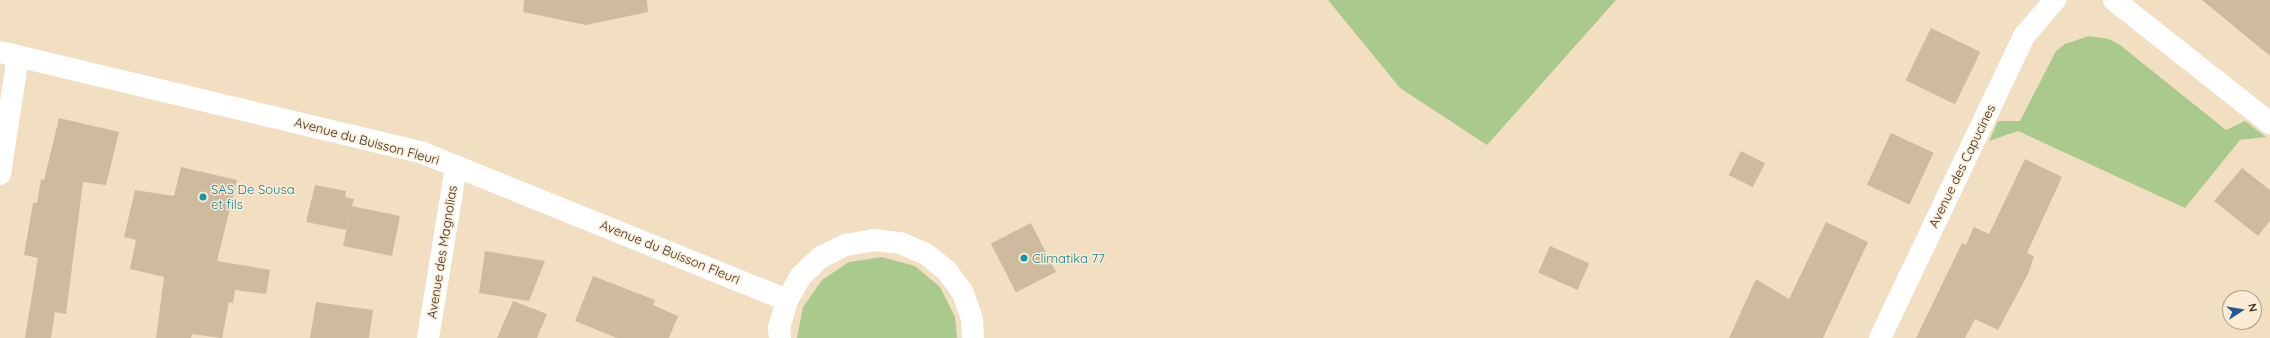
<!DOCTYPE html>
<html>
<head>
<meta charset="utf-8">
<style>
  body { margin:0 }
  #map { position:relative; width:2270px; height:338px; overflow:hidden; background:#f2dfc2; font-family:Quicksand,sans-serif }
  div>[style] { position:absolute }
  .green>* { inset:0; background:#aac98c }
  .building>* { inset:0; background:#cebb9f; transform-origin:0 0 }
  .minor>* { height:22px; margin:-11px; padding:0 11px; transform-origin:11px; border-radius:11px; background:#fff }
  .dots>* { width:11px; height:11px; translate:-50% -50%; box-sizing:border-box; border:2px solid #fcecd5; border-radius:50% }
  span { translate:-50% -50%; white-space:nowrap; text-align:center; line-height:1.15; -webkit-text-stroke:3px #fcecd5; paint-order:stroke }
  .street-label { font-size:13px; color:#352d22 }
  .culture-label { font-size:13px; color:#0d838f }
  .left { translate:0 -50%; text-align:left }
  .north { position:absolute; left:2222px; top:290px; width:40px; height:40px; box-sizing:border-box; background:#fcecd5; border:1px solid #aca08d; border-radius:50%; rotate:78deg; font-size:11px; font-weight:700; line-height:16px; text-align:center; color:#352d22 }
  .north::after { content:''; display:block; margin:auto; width:14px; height:18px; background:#225b93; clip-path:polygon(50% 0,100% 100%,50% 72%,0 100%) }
</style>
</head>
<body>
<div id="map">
  <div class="green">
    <div style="clip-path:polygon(1328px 0,1616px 0,1487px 145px,1400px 88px)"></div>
    <div style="clip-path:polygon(2089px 36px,2109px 39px,2120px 45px,2226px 130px,2245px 121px,2266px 137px,2240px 140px,2185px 208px,2018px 131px,1989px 141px,1998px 121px,2020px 121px,2056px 51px,2065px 44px)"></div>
    <div style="clip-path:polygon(882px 257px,915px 266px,940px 287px,955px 317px,957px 338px,797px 338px,803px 307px,822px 280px,849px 262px)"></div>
  </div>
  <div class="building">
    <div style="clip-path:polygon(524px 0,647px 0,648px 12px,586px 25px,523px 12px)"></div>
    <div style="clip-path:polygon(2202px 0,2270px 0,2270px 56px)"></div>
    <div style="left:1931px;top:28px;width:55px;height:58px;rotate:26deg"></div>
    <div style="clip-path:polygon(59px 118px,119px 132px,106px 185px,83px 182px,66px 314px,55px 312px,51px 338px,25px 338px,38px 258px,24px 255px,33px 203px,37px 203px,41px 179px,44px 180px)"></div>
    <div style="left:1891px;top:133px;width:47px;height:57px;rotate:25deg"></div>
    <div style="left:1741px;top:151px;width:27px;height:27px;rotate:27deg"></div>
    <div style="clip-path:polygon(2025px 159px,2062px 177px,2027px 253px,2034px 256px,2028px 274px,1998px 330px,1975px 319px,1965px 338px,1916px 338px,1962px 243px,1966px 245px,1974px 227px,1989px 234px)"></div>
    <div style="clip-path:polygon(181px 167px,237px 180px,217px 261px,270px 270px,266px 294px,235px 290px,233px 303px,229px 302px,222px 338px,192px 334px,191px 338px,156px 338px,164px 277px,130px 269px,136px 240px,124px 237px,135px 190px,174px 196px)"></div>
    <div style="clip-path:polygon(2242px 168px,2270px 190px,2270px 221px,2258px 236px,2214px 201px)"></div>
    <div style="clip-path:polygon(315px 185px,346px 191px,345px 197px,354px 199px,352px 206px,400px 216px,392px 256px,343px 246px,351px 209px,346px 230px,306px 222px)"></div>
    <div style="clip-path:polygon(1826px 222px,1868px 242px,1823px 338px,1729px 338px,1756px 279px,1789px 299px)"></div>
    <div style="left:1031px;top:223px;width:55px;height:45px;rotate:63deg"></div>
    <div style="left:1550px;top:246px;width:43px;height:29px;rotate:24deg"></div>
    <div style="clip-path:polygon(485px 251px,545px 261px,529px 301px,479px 293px)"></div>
    <div style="clip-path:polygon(593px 276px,655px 300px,653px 305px,678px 316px,669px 338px,617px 338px,575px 321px)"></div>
    <div style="clip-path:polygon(513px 301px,547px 314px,537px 338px,497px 338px)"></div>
    <div style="clip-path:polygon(316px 302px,373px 310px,369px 338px,310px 338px)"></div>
  </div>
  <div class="minor">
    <div style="left:2114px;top:0;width:199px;rotate:38.3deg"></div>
    <div style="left:0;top:52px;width:435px;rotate:13.4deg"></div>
    <div style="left:423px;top:153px;width:393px;rotate:22deg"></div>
    <div style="left:0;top:174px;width:119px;rotate:-81.3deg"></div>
    <div style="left:428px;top:338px;width:173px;rotate:-80.7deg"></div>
    <div style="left:780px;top:338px;width:10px;rotate:-96deg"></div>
    <div style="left:779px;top:328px;width:29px;rotate:-74deg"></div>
    <div style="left:787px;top:300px;width:28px;rotate:-60deg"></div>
    <div style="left:801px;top:276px;width:28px;rotate:-44deg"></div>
    <div style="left:821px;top:257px;width:28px;rotate:-26deg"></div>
    <div style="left:846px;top:245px;width:27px;rotate:-10deg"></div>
    <div style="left:873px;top:240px;width:27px;rotate:6deg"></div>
    <div style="left:900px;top:243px;width:28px;rotate:23deg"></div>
    <div style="left:926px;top:254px;width:27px;rotate:39deg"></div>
    <div style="left:947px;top:271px;width:27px;rotate:54deg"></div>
    <div style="left:963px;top:293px;width:28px;rotate:71deg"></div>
    <div style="left:972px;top:319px;width:19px;rotate:87deg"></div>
    <div style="left:1880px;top:338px;width:335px;rotate:-64.5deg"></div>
    <div style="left:2024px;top:36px;width:48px;rotate:-49.3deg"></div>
  </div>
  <div class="dots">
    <div style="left:203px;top:197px;background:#0f9aa8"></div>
    <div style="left:1024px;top:258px;background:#0f9aa8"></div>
  </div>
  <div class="street-label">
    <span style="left:367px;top:141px;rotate:15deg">Avenue du Buisson Fleuri</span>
    <span style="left:1962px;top:166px;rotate:-64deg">Avenue des Capucines</span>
    <span style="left:442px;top:252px;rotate:-81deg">Avenue des Magnolias</span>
    <span style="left:670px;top:252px;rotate:22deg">Avenue du Buisson Fleuri</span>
  </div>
  <div class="culture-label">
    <span class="left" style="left:211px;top:197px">SAS De Sousa<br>et fils</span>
    <span class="left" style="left:1032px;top:258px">Climatika 77</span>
  </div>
  <div class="north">N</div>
</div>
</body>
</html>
